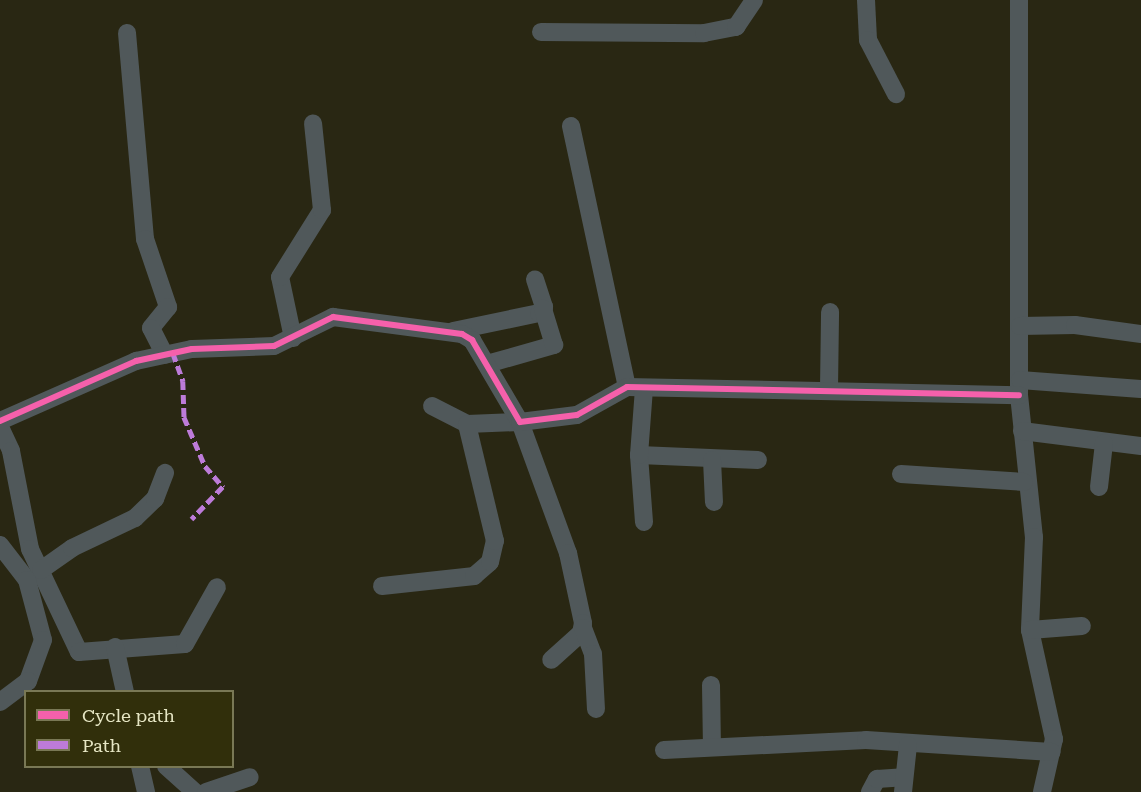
<!DOCTYPE html>
<html>
<head>
<meta charset="utf-8">
<style>
  body { margin:0 }
  #map { position:relative; width:1141px; height:792px; overflow:hidden; background:#292713; font-family:"Roboto Serif",serif }
  div>[style] { position:absolute }
  .minor>* { height:18px; margin:-9px; padding:0 9px; transform-origin:9px; border-radius:9px; background:#50585a }
  .quiet>* { height:4.5px; margin-top:-2.25px; transform-origin:0; background:repeating-linear-gradient(90deg,#bd7bd9 0 9px,transparent 0 13.5px) }
  .cycleway>* { height:6px; margin:-3px; padding:0 3px; transform-origin:3px; border-radius:3px; background:#f560ab }
  span { translate:-50% -50%; white-space:nowrap; text-align:center; line-height:1.15; -webkit-text-stroke:5px #312f0b; paint-order:stroke }
  .legend { position:absolute; left:24px; top:690px; width:210px; height:78px; box-sizing:border-box; background:#312f0b; border:2px solid #797855; margin:0; padding:8px 10px; list-style:none; font-size:18px; color:#e6e6c4 }
  .legend li { display:flex; align-items:center; gap:12px; height:30px }
  .legend b { width:30px; border:2px solid #797855 }
</style>
</head>
<body>
<div id="map">
  <div class="minor">
    <div style="left:866px;top:0;width:40px;rotate:87.1deg"></div>
    <div style="left:868px;top:40px;width:61px;rotate:62.6deg"></div>
    <div style="left:1019px;top:0;width:395px;rotate:90deg"></div>
    <div style="left:1019px;top:395px;width:143px;rotate:84deg"></div>
    <div style="left:1034px;top:537px;width:93px;rotate:92.5deg"></div>
    <div style="left:1030px;top:630px;width:112px;rotate:77.6deg"></div>
    <div style="left:1054px;top:739px;width:54px;rotate:102.8deg"></div>
    <div style="left:541px;top:32px;width:163px;rotate:0.4deg"></div>
    <div style="left:704px;top:33px;width:33px;rotate:-11deg"></div>
    <div style="left:736px;top:27px;width:32px;rotate:-56deg"></div>
    <div style="left:127px;top:33px;width:207px;rotate:85deg"></div>
    <div style="left:145px;top:239px;width:72px;rotate:71.3deg"></div>
    <div style="left:168px;top:307px;width:27px;rotate:129deg"></div>
    <div style="left:151px;top:328px;width:30px;rotate:63deg"></div>
    <div style="left:571px;top:126px;width:267px;rotate:77.9deg"></div>
    <div style="left:1020px;top:326px;width:55px;rotate:-1deg"></div>
    <div style="left:1075px;top:325px;width:67px;rotate:7.8deg"></div>
    <div style="left:453px;top:331px;width:88px;rotate:-11.8deg"></div>
    <div style="left:539px;top:313px;width:8px;rotate:-50deg"></div>
    <div style="left:544px;top:307px;width:29px;rotate:-108deg"></div>
    <div style="left:293px;top:338px;width:62px;rotate:-102deg"></div>
    <div style="left:280px;top:277px;width:79px;rotate:-57.9deg"></div>
    <div style="left:322px;top:210px;width:87px;rotate:-95.9deg"></div>
    <div style="left:487px;top:364px;width:70px;rotate:-15.8deg"></div>
    <div style="left:554px;top:345px;width:38px;rotate:-107deg"></div>
    <div style="left:1020px;top:380px;width:121px;rotate:4.3deg"></div>
    <div style="left:829px;top:388px;width:76px;rotate:-89.2deg"></div>
    <div style="left:432px;top:406px;width:39px;rotate:27deg"></div>
    <div style="left:467px;top:424px;width:53px;rotate:-2.2deg"></div>
    <div style="left:520px;top:422px;width:140px;rotate:69.9deg"></div>
    <div style="left:568px;top:553px;width:72px;rotate:77.9deg"></div>
    <div style="left:583px;top:623px;width:10px;rotate:101deg"></div>
    <div style="left:581px;top:633px;width:40px;rotate:138deg"></div>
    <div style="left:0;top:421px;width:149px;rotate:-23.8deg"></div>
    <div style="left:136px;top:361px;width:57px;rotate:-12.1deg"></div>
    <div style="left:192px;top:349px;width:82px;rotate:-2.1deg"></div>
    <div style="left:274px;top:346px;width:66px;rotate:-26.2deg"></div>
    <div style="left:333px;top:317px;width:130px;rotate:7.5deg"></div>
    <div style="left:462px;top:334px;width:12px;rotate:31deg"></div>
    <div style="left:472px;top:340px;width:95px;rotate:59.7deg"></div>
    <div style="left:520px;top:422px;width:57px;rotate:-7deg"></div>
    <div style="left:577px;top:415px;width:57px;rotate:-29.2deg"></div>
    <div style="left:627px;top:387px;width:392px;rotate:1.2deg"></div>
    <div style="left:0;top:427px;width:26px;rotate:65deg"></div>
    <div style="left:11px;top:451px;width:100px;rotate:79deg"></div>
    <div style="left:30px;top:549px;width:114px;rotate:64.6deg"></div>
    <div style="left:79px;top:652px;width:106px;rotate:-4.3deg"></div>
    <div style="left:185px;top:644px;width:65px;rotate:-60.7deg"></div>
    <div style="left:1022px;top:431px;width:120px;rotate:7.2deg"></div>
    <div style="left:639px;top:455px;width:119px;rotate:2.4deg"></div>
    <div style="left:712px;top:460px;width:42px;rotate:87.3deg"></div>
    <div style="left:901px;top:474px;width:123px;rotate:3.7deg"></div>
    <div style="left:1099px;top:487px;width:44px;rotate:-83.5deg"></div>
    <div style="left:644px;top:522px;width:67px;rotate:-94.3deg"></div>
    <div style="left:639px;top:455px;width:66px;rotate:-85.7deg"></div>
    <div style="left:0;top:545px;width:44px;rotate:52.4deg"></div>
    <div style="left:27px;top:580px;width:62px;rotate:75.1deg"></div>
    <div style="left:43px;top:640px;width:44px;rotate:110.1deg"></div>
    <div style="left:28px;top:681px;width:35px;rotate:143deg"></div>
    <div style="left:41px;top:570px;width:38px;rotate:-35deg"></div>
    <div style="left:72px;top:548px;width:70px;rotate:-25.5deg"></div>
    <div style="left:135px;top:518px;width:28px;rotate:-44deg"></div>
    <div style="left:155px;top:499px;width:28px;rotate:-69deg"></div>
    <div style="left:382px;top:586px;width:93px;rotate:-6.2deg"></div>
    <div style="left:474px;top:576px;width:21px;rotate:-41deg"></div>
    <div style="left:490px;top:562px;width:22px;rotate:-77deg"></div>
    <div style="left:495px;top:541px;width:120px;rotate:-103.5deg"></div>
    <div style="left:583px;top:628px;width:28px;rotate:69deg"></div>
    <div style="left:593px;top:654px;width:55px;rotate:86.9deg"></div>
    <div style="left:1030px;top:630px;width:52px;rotate:-4.4deg"></div>
    <div style="left:115px;top:647px;width:46px;rotate:77.5deg"></div>
    <div style="left:711px;top:685px;width:61px;rotate:89.1deg"></div>
    <div style="left:664px;top:750px;width:202px;rotate:-2.8deg"></div>
    <div style="left:866px;top:740px;width:186px;rotate:3.7deg"></div>
    <div style="left:140px;top:766px;width:27px;rotate:77deg"></div>
    <div style="left:166px;top:766px;width:39px;rotate:42deg"></div>
    <div style="left:206px;top:792px;width:46px;rotate:-18.8deg"></div>
    <div style="left:870px;top:792px;width:15px;rotate:-62deg"></div>
    <div style="left:877px;top:779px;width:26px;rotate:-4deg"></div>
    <div style="left:903px;top:792px;width:47px;rotate:-83.9deg"></div>
  </div>
  <div class="quiet">
    <div style="left:173px;top:353px;width:30px;rotate:70deg"></div>
    <div style="left:183px;top:381px;width:36px;rotate:88deg"></div>
    <div style="left:184px;top:417px;width:53px;rotate:66.8deg"></div>
    <div style="left:205px;top:466px;width:28px;rotate:49deg"></div>
    <div style="left:223px;top:487px;width:45px;rotate:134.1deg"></div>
  </div>
  <div class="cycleway">
    <div style="left:0;top:421px;width:149px;rotate:-23.8deg"></div>
    <div style="left:136px;top:361px;width:57px;rotate:-12.1deg"></div>
    <div style="left:192px;top:349px;width:82px;rotate:-2.1deg"></div>
    <div style="left:274px;top:346px;width:66px;rotate:-26.2deg"></div>
    <div style="left:333px;top:317px;width:130px;rotate:7.5deg"></div>
    <div style="left:462px;top:334px;width:12px;rotate:31deg"></div>
    <div style="left:472px;top:340px;width:95px;rotate:59.7deg"></div>
    <div style="left:520px;top:422px;width:57px;rotate:-7deg"></div>
    <div style="left:577px;top:415px;width:57px;rotate:-29.2deg"></div>
    <div style="left:627px;top:387px;width:392px;rotate:1.2deg"></div>
  </div>
  <ul class="legend">
  <li><b style="height:8px;background:#f560ab"></b>Cycle path</li>
  <li><b style="height:8px;background:#bd7bd9"></b>Path</li>
  </ul>
</div>
</body>
</html>
